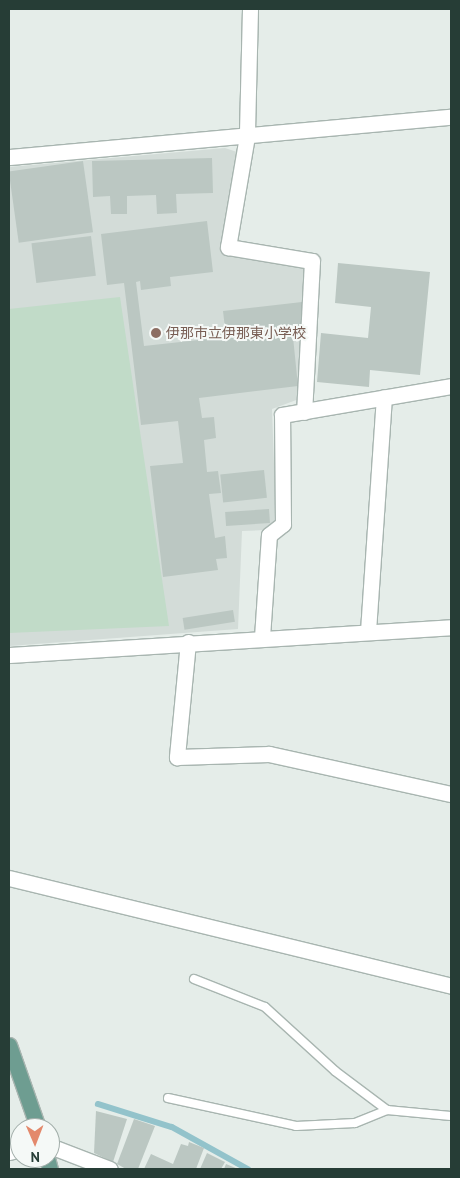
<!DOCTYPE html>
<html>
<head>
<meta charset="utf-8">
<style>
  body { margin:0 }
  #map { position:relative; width:460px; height:1178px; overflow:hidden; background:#e5ede9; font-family:"PT Sans","Noto Sans JP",sans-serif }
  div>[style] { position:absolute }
  .built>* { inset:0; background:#d3dcd8 }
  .green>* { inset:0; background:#c1dbc8 }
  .stream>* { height:5.5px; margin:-2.75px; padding:0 2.75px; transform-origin:2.75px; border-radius:2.75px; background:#93c3cb }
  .building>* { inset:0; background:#bbc7c2; transform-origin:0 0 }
  .roads { filter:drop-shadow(1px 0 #a8b5b0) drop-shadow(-1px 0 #a8b5b0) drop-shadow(0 1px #a8b5b0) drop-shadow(0 -1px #a8b5b0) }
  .service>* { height:8px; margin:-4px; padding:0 4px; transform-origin:4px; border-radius:4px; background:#fff }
  .minor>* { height:15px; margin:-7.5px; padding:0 7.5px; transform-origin:7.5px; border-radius:7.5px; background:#fff }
  .tertiary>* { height:15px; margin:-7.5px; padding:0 7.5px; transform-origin:7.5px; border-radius:7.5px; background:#fff }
  .primary>* { height:15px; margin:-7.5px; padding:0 7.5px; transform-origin:7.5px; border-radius:7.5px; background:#6e9d91 }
  .dots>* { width:14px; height:14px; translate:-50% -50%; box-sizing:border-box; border:2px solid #f5f9f7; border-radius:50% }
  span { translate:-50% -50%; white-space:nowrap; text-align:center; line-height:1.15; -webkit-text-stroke:4px #f5f9f7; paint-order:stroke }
  .education-label { font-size:14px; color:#785e54 }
  .left { translate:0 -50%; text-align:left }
  .frame { position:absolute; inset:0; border:10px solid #263d36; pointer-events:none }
  .north { position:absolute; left:10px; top:1118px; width:50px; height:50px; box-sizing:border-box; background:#f5f9f7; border:1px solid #a2aeaa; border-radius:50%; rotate:179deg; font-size:14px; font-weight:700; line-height:20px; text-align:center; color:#263d36 }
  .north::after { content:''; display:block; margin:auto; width:18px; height:22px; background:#e3896c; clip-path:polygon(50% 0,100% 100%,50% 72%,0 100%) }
</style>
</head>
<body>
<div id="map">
  <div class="built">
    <div style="clip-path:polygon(225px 148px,237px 152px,223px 254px,308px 266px,299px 399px,272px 409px,276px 519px,266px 530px,242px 531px,238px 629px,9px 646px,9px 167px)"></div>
  </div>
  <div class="green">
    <div style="clip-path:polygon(120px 297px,169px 626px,9px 633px,9px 309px)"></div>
  </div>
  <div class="stream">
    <div style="left:98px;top:1104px;width:77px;rotate:17.3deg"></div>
    <div style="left:172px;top:1127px;width:87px;rotate:28.9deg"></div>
  </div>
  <div class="building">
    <div style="clip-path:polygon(212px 158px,213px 193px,176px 194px,177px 213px,157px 214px,156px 195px,127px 196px,127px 214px,111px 214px,110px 196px,93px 197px,92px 161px)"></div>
    <div style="left:83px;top:161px;width:72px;height:75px;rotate:82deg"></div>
    <div style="clip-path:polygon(207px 221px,213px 272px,170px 277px,171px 286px,141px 290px,140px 281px,136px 282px,144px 346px,226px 337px,223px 311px,302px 302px,306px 335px,293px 337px,298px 386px,199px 398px,202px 418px,214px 417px,216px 438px,204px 440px,207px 472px,218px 471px,221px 493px,209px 494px,215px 538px,225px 536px,227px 558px,216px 559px,218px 570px,163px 577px,150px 466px,183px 463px,178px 421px,141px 425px,124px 283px,107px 285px,101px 234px)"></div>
    <div style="left:91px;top:236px;width:40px;height:60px;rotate:83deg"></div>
    <div style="clip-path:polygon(338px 263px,430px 272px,420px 375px,370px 370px,369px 387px,317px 382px,321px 333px,368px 338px,371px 307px,335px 303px)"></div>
    <div style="left:264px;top:470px;width:28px;height:44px;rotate:84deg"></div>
    <div style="left:269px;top:509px;width:14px;height:44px;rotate:86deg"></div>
    <div style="left:233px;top:610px;width:12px;height:51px;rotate:81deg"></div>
    <div style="clip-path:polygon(96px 1111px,127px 1119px,113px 1162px,94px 1153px)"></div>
    <div style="clip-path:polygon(134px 1119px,155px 1126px,138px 1169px,126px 1169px,117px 1164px)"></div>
    <div style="clip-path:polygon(189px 1142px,204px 1148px,196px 1169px,144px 1169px,151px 1154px,173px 1164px,181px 1144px,188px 1146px)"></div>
    <div style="clip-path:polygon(207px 1153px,225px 1162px,221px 1169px,200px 1169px)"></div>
    <div style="clip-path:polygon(226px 1164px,238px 1169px,224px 1169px)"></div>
  </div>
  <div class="roads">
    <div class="service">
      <div style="left:194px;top:979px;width:76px;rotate:21.5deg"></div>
      <div style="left:265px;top:1007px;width:95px;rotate:42.4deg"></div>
      <div style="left:335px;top:1071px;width:65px;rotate:36.9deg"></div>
      <div style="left:168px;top:1098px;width:131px;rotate:12.3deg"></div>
      <div style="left:296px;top:1126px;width:59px;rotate:-2.9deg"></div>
      <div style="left:355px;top:1123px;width:35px;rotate:-22deg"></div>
      <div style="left:387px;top:1110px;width:64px;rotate:5.4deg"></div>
    </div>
    <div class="minor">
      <div style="left:250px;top:9px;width:127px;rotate:91.4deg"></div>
      <div style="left:247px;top:136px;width:113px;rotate:99.7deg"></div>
      <div style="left:228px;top:247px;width:85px;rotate:9.5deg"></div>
      <div style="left:312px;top:261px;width:151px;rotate:93deg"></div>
      <div style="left:9px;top:157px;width:444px;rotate:-5.2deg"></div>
      <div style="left:368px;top:631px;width:234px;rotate:-86.1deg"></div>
      <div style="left:262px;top:637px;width:102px;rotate:-86.1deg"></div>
      <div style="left:269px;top:535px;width:18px;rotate:-38deg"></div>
      <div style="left:283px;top:524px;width:109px;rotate:-90.5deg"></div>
      <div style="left:282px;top:415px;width:171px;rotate:-9.7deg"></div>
      <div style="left:188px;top:642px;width:116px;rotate:95.5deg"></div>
      <div style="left:177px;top:757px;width:92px;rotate:-1.9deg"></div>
      <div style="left:269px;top:754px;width:186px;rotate:12.4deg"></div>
      <div style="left:9px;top:655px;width:443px;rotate:-3.6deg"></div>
      <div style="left:50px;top:1146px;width:64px;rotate:21deg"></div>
      <div style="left:9px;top:1152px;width:11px;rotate:-15deg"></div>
    </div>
    <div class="tertiary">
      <div style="left:9px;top:878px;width:455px;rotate:13.7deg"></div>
    </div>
    <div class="primary">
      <div style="left:9px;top:1045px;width:88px;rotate:70.7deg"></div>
      <div style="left:47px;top:1158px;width:11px;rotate:75deg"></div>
    </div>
  </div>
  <div class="dots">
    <div style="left:156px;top:333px;background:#8d6e63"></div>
  </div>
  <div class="education-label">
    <span class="left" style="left:166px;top:333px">伊那市立伊那東小学校</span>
  </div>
  <div class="frame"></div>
  <div class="north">N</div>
</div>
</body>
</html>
